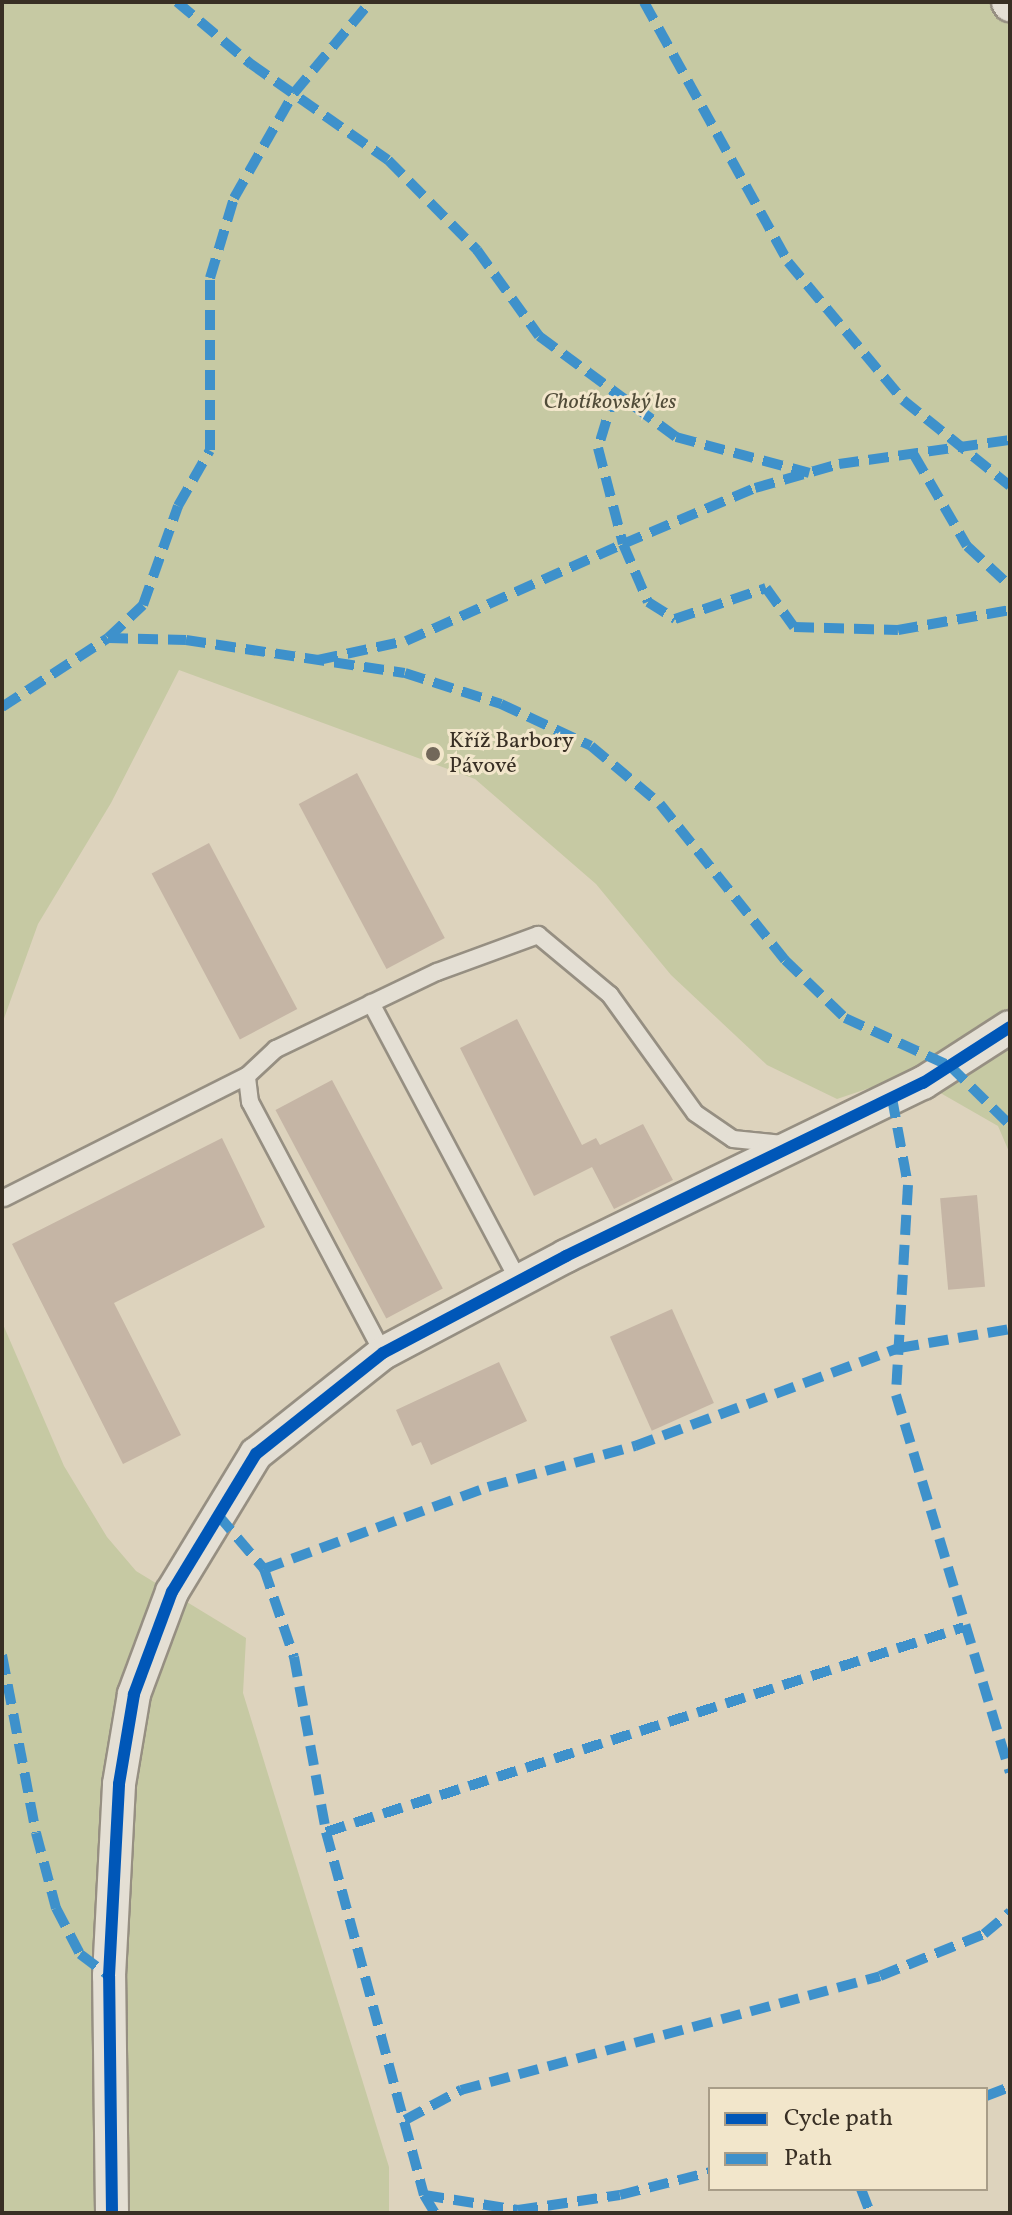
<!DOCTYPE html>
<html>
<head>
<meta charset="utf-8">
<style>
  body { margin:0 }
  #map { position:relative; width:1012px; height:2215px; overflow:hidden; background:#ddd3bd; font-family:Vollkorn,serif }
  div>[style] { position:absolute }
  .green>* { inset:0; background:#c6c9a3 }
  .building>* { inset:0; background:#c5b5a5; transform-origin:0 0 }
  .roads { filter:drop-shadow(2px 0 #968f82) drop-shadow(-2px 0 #968f82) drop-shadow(0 2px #968f82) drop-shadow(0 -2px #968f82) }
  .lane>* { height:16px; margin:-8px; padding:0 8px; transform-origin:8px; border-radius:8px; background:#e4dfd4 }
  .street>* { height:32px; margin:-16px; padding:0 16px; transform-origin:16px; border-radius:16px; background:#e4dfd4 }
  .quiet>* { height:10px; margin-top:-5px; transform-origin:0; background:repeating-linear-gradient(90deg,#3e91cb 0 20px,transparent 0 30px) }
  .cycleway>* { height:12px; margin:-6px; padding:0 6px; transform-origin:6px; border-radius:6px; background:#0057b8 }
  .dots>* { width:22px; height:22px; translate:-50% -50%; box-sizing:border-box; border:4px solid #f2e6cb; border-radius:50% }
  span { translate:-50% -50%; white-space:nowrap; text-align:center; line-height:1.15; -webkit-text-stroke:6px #f2e6cb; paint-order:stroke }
  .park-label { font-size:22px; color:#514c39; font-style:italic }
  .poi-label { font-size:22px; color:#382f24 }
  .left { translate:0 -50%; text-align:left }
  .frame { position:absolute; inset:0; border:4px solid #382f24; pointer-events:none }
  .legend { position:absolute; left:708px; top:2087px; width:280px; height:104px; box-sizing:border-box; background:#f2e6cb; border:2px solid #a89d88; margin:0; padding:10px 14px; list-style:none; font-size:24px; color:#382f24 }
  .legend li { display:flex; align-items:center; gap:16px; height:40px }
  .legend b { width:40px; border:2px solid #a89d88 }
</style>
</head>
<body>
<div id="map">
  <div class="green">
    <div style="clip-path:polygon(2px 2px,1010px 2px,1010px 1154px,998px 1126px,923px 1083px,896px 1079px,837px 1099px,767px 1065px,671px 975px,596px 884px,475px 779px,179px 670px,111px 803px,38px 924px,2px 1024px)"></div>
    <div style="clip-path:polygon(2px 1322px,64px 1466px,107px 1537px,136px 1571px,246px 1638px,243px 1693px,389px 2167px,389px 2213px,2px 2213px)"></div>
  </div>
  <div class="building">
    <div style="left:357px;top:773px;width:187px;height:66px;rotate:62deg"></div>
    <div style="left:209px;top:843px;width:188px;height:65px;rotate:62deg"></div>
    <div style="clip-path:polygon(517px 1019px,582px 1145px,596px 1138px,600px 1145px,643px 1124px,673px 1180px,614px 1209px,592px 1167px,534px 1196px,460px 1048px)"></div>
    <div style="left:332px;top:1080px;width:236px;height:64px;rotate:62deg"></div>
    <div style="clip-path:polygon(222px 1138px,265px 1227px,114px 1303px,181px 1435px,123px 1464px,12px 1244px)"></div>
    <div style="left:977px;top:1195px;width:92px;height:37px;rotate:85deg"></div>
    <div style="left:672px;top:1309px;width:103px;height:68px;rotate:66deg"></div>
    <div style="clip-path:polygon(499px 1362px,527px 1421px,431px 1465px,421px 1442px,412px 1446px,396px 1410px)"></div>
  </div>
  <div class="roads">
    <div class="lane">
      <div style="left:371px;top:1003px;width:315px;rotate:62deg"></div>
      <div style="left:4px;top:1198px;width:272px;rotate:-26.7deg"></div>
      <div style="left:383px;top:1353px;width:284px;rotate:-117.9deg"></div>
      <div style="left:250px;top:1102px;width:26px;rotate:-97deg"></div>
      <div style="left:247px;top:1076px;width:40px;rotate:-43deg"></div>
      <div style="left:276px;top:1049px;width:178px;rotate:-25.6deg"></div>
      <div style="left:437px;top:972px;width:108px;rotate:-20.1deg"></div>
      <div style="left:538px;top:935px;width:94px;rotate:39.8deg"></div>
      <div style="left:610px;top:995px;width:145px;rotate:54.2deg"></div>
      <div style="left:695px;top:1113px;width:46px;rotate:34.4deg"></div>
      <div style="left:733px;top:1139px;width:50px;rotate:5.7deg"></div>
    </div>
    <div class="street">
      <div style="left:1008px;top:2px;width:4px;rotate:56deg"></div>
      <div style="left:112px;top:2213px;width:237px;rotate:-90.7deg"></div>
      <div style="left:109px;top:1976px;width:192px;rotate:-87deg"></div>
      <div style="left:119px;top:1784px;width:91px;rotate:-80.5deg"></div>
      <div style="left:134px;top:1694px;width:109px;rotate:-69.6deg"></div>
      <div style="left:172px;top:1592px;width:162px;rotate:-58.7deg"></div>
      <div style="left:256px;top:1454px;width:162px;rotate:-38.5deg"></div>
      <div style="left:383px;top:1353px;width:207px;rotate:-27.9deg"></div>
      <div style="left:566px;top:1256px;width:397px;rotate:-25.9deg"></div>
      <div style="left:923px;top:1083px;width:103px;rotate:-32.8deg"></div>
    </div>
  </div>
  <div class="quiet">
    <div style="left:177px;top:2px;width:97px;rotate:40deg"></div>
    <div style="left:251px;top:64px;width:167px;rotate:35deg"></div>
    <div style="left:388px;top:160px;width:127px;rotate:45.3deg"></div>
    <div style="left:477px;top:250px;width:106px;rotate:54.2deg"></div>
    <div style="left:539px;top:336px;width:170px;rotate:36.4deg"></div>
    <div style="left:676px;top:437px;width:138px;rotate:15.1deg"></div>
    <div style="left:644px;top:2px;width:297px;rotate:61deg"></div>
    <div style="left:788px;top:262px;width:180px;rotate:50.2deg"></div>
    <div style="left:903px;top:400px;width:137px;rotate:38.8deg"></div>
    <div style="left:615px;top:392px;width:59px;rotate:106.9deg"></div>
    <div style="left:598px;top:448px;width:99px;rotate:75.4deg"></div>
    <div style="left:623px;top:544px;width:143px;rotate:-23deg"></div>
    <div style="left:755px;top:488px;width:87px;rotate:-15.9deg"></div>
    <div style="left:839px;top:464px;width:173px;rotate:-8deg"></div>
    <div style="left:914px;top:455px;width:105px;rotate:59.8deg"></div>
    <div style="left:967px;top:546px;width:59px;rotate:42.9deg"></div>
    <div style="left:108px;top:638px;width:78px;rotate:1.5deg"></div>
    <div style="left:186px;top:640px;width:221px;rotate:8.6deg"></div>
    <div style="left:405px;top:673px;width:101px;rotate:17.9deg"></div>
    <div style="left:501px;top:704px;width:99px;rotate:25deg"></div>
    <div style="left:591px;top:746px;width:90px;rotate:40deg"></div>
    <div style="left:660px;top:804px;width:200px;rotate:51.3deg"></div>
    <div style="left:785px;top:960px;width:83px;rotate:44deg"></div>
    <div style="left:845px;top:1018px;width:115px;rotate:24.6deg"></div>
    <div style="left:950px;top:1066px;width:84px;rotate:44.5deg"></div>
    <div style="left:318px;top:660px;width:90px;rotate:-12.2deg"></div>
    <div style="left:406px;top:641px;width:238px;rotate:-24.1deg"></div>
    <div style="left:623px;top:544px;width:63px;rotate:66.7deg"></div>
    <div style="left:648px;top:602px;width:32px;rotate:32deg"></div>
    <div style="left:675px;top:619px;width:96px;rotate:-18.8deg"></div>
    <div style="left:766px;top:588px;width:48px;rotate:54.3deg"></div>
    <div style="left:794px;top:627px;width:104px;rotate:1.7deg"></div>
    <div style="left:898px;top:630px;width:114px;rotate:-10.1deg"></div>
    <div style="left:2px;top:707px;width:126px;rotate:-33.1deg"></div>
    <div style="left:108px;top:638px;width:48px;rotate:-43.3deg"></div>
    <div style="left:143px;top:605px;width:105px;rotate:-70.5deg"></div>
    <div style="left:178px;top:506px;width:64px;rotate:-60.3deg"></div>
    <div style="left:210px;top:450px;width:172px;rotate:-90deg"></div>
    <div style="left:210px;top:278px;width:84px;rotate:-73.3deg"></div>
    <div style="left:234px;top:198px;width:121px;rotate:-60.3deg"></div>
    <div style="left:294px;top:93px;width:119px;rotate:-50.1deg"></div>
    <div style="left:892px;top:1098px;width:88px;rotate:79.6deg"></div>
    <div style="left:908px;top:1185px;width:210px;rotate:93.3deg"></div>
    <div style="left:896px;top:1395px;width:394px;rotate:73.2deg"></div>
    <div style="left:218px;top:1515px;width:71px;rotate:49.6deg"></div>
    <div style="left:264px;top:1569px;width:93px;rotate:71.2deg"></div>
    <div style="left:294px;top:1657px;width:178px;rotate:79.6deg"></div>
    <div style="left:326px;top:1832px;width:376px;rotate:74.9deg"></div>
    <div style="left:424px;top:2195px;width:21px;rotate:59deg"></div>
    <div style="left:264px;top:1569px;width:239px;rotate:-20.1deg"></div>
    <div style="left:488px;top:1487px;width:153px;rotate:-15.6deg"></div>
    <div style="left:635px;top:1446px;width:282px;rotate:-20.4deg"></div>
    <div style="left:899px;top:1348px;width:113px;rotate:-9.7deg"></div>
    <div style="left:2px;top:1655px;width:181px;rotate:79.2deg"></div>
    <div style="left:36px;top:1833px;width:78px;rotate:75.1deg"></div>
    <div style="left:56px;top:1908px;width:52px;rotate:62.4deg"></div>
    <div style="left:80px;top:1954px;width:36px;rotate:37deg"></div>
    <div style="left:326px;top:1832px;width:670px;rotate:-17.81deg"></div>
    <div style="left:986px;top:2096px;width:26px;rotate:-21deg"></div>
    <div style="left:405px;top:2120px;width:64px;rotate:-28.2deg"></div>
    <div style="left:461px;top:2090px;width:434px;rotate:-15.2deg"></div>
    <div style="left:880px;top:1976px;width:112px;rotate:-22deg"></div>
    <div style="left:984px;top:1934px;width:34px;rotate:-40deg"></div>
    <div style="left:861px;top:2189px;width:26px;rotate:69deg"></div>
    <div style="left:424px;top:2195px;width:95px;rotate:9.1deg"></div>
    <div style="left:518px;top:2210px;width:103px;rotate:-8.4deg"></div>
    <div style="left:620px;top:2195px;width:93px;rotate:-14.3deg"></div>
  </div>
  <div class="cycleway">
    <div style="left:112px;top:2213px;width:237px;rotate:-90.7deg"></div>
    <div style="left:109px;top:1976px;width:192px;rotate:-87deg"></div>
    <div style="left:119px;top:1784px;width:91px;rotate:-80.5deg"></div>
    <div style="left:134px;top:1694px;width:109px;rotate:-69.6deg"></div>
    <div style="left:172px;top:1592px;width:162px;rotate:-58.7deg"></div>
    <div style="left:256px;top:1454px;width:162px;rotate:-38.5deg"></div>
    <div style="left:383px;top:1353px;width:207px;rotate:-27.9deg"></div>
    <div style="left:566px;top:1256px;width:397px;rotate:-25.9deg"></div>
    <div style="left:923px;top:1083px;width:103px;rotate:-32.8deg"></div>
  </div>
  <div class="dots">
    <div style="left:433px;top:754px;background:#72685a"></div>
  </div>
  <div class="park-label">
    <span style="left:610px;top:403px">Chotíkovský les</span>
  </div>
  <div class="poi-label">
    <span class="left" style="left:449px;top:754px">Kříž Barbory<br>Pávové</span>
  </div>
  <div class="frame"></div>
  <ul class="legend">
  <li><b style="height:10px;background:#0057b8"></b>Cycle path</li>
  <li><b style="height:10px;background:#3e91cb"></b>Path</li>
  </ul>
</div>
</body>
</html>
